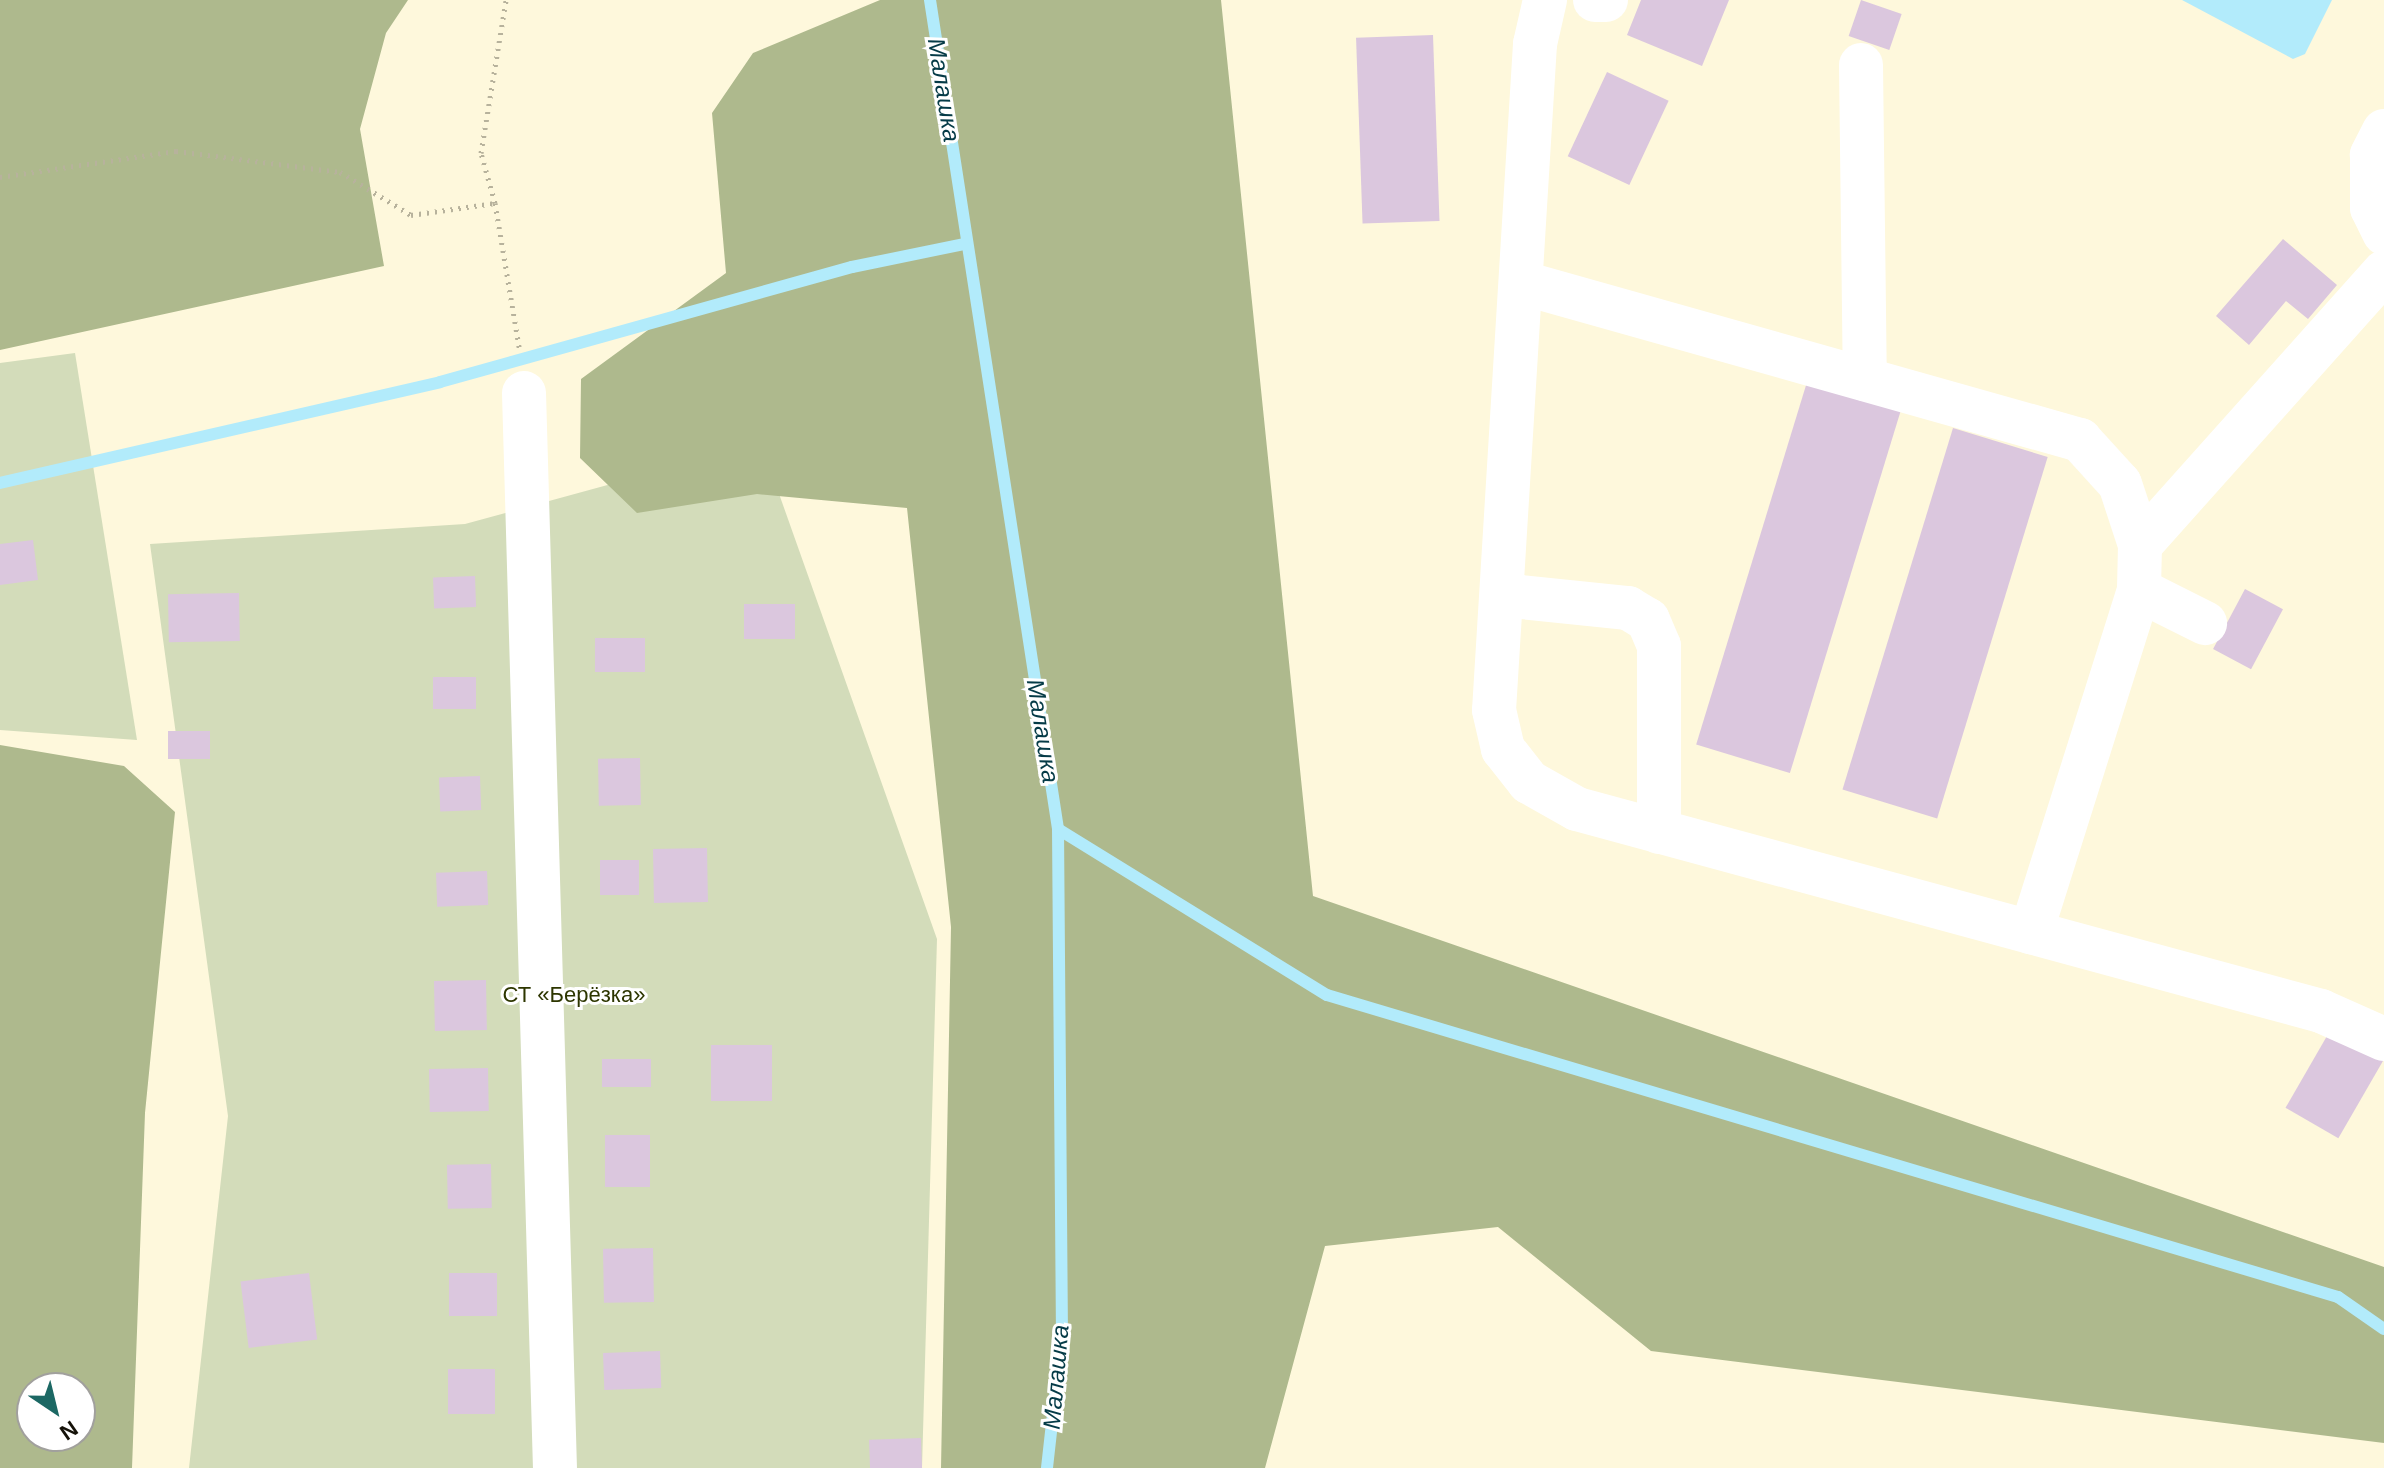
<!DOCTYPE html>
<html>
<head>
<meta charset="utf-8">
<style>
  body { margin:0 }
  #map { position:relative; width:2384px; height:1468px; overflow:hidden; background:#fef8dc; font-family:Helvetica,sans-serif }
  div>[style] { position:absolute }
  .green>* { inset:0; background:#d3dcba }
  .forest>* { inset:0; background:#aeb98d }
  .water>* { inset:0; background:#b2ebfb }
  .stream>* { height:12px; margin:-6px; padding:0 6px; transform-origin:6px; border-radius:6px; background:#b2ebfb }
  .building>* { inset:0; background:#dbc7de; transform-origin:0 0 }
  .path>* { height:5px; margin-top:-2.5px; transform-origin:0; background:repeating-linear-gradient(90deg,#b7b29c 0 2px,transparent 0 8px) }
  .minor>* { height:44px; margin:-22px; padding:0 22px; transform-origin:22px; border-radius:22px; background:#fff }
  span { translate:-50% -50%; white-space:nowrap; text-align:center; line-height:1.15; -webkit-text-stroke:6px #fff; paint-order:stroke }
  .park-label { font-size:22px; color:#2d3600 }
  .water-label { font-size:24px; color:#053b47; font-style:italic }
  .north { position:absolute; left:16px; top:1372px; width:80px; height:80px; box-sizing:border-box; background:#fff; border:2px solid #a1a09d; border-radius:50%; rotate:145deg; font-size:22px; font-weight:700; line-height:32px; text-align:center; color:#151209 }
  .north::after { content:''; display:block; margin:auto; width:28px; height:36px; background:#1c6864; clip-path:polygon(50% 0,100% 100%,50% 72%,0 100%) }
</style>
</head>
<body>
<div id="map">
  <div class="green">
    <div style="clip-path:polygon(75px 353px,137px 740px,0 730px,0 363px)"></div>
    <div style="clip-path:polygon(761px 443px,937px 939px,922px 1468px,189px 1468px,228px 1116px,150px 544px,465px 524px)"></div>
  </div>
  <div class="forest">
    <div style="clip-path:polygon(0 0,408px 0,386px 33px,360px 129px,384px 266px,0 350px)"></div>
    <div style="clip-path:polygon(880px 0,1221px 0,1313px 896px,2384px 1267px,2384px 1443px,1651px 1351px,1498px 1227px,1325px 1246px,1265px 1468px,941px 1468px,951px 927px,907px 508px,757px 494px,637px 513px,580px 458px,581px 379px,726px 273px,712px 113px,753px 53px)"></div>
    <div style="clip-path:polygon(evenodd,0 745px,124px 766px,175px 812px,145px 1113px,132px 1468px,0 1468px,0 745px,32px 1388px,80px 1388px,80px 1436px,32px 1436px,32px 1388px)"></div>
  </div>
  <div class="water">
    <div style="clip-path:polygon(2182px 0,2332px 0,2305px 54px,2293px 59px)"></div>
  </div>
  <div class="stream">
    <div style="left:930px;top:0;width:839px;rotate:81.22deg"></div>
    <div style="left:1058px;top:829px;width:505px;rotate:89.55deg"></div>
    <div style="left:1062px;top:1334px;width:135px;rotate:96.4deg"></div>
    <div style="left:0;top:483px;width:451px;rotate:-12.9deg"></div>
    <div style="left:440px;top:382px;width:428px;rotate:-15.6deg"></div>
    <div style="left:852px;top:267px;width:114px;rotate:-11.6deg"></div>
    <div style="left:1058px;top:829px;width:316px;rotate:31.7deg"></div>
    <div style="left:1327px;top:995px;width:1055px;rotate:16.63deg"></div>
    <div style="left:2338px;top:1297px;width:56px;rotate:34.8deg"></div>
  </div>
  <div class="building">
    <div style="clip-path:polygon(1641px 0,1729px 0,1702px 66px,1627px 35px)"></div>
    <div style="left:1861px;top:0;width:43px;height:38px;rotate:19deg"></div>
    <div style="left:1433px;top:35px;width:186px;height:77px;rotate:88deg"></div>
    <div style="left:1607px;top:72px;width:68px;height:93px;rotate:25deg"></div>
    <div style="clip-path:polygon(2283px 239px,2337px 285px,2308px 319px,2286px 301px,2249px 345px,2216px 316px)"></div>
    <div style="left:1807px;top:382px;width:98px;height:379px;rotate:17deg"></div>
    <div style="left:1953px;top:428px;width:99px;height:378px;rotate:17deg"></div>
    <div style="clip-path:polygon(33px 540px,38px 580px,0 585px,0 544px)"></div>
    <div style="left:475px;top:576px;width:31px;height:42px;rotate:88deg"></div>
    <div style="left:2245px;top:589px;width:43px;height:68px;rotate:28deg"></div>
    <div style="left:239px;top:593px;width:48px;height:71px;rotate:89deg"></div>
    <div style="left:795px;top:604px;width:35px;height:51px;rotate:90deg"></div>
    <div style="left:595px;top:638px;width:50px;height:34px"></div>
    <div style="left:476px;top:677px;width:32px;height:43px;rotate:90deg"></div>
    <div style="left:168px;top:731px;width:42px;height:28px"></div>
    <div style="left:640px;top:758px;width:47px;height:42px;rotate:89deg"></div>
    <div style="left:480px;top:776px;width:34px;height:41px;rotate:88deg"></div>
    <div style="left:707px;top:848px;width:54px;height:54px;rotate:89deg"></div>
    <div style="left:600px;top:860px;width:39px;height:35px"></div>
    <div style="left:487px;top:871px;width:34px;height:51px;rotate:88deg"></div>
    <div style="left:486px;top:980px;width:50px;height:52px;rotate:89deg"></div>
    <div style="left:2331px;top:1029px;width:61px;height:91px;rotate:30deg"></div>
    <div style="left:711px;top:1045px;width:61px;height:56px"></div>
    <div style="left:651px;top:1059px;width:28px;height:49px;rotate:90deg"></div>
    <div style="left:488px;top:1068px;width:43px;height:59px;rotate:89deg"></div>
    <div style="left:605px;top:1135px;width:45px;height:52px"></div>
    <div style="left:491px;top:1164px;width:44px;height:44px;rotate:89deg"></div>
    <div style="left:653px;top:1248px;width:54px;height:50px;rotate:89deg"></div>
    <div style="left:309px;top:1273px;width:67px;height:69px;rotate:83deg"></div>
    <div style="left:497px;top:1273px;width:43px;height:48px;rotate:90deg"></div>
    <div style="left:660px;top:1351px;width:37px;height:57px;rotate:88deg"></div>
    <div style="left:495px;top:1369px;width:45px;height:47px;rotate:90deg"></div>
    <div style="left:921px;top:1438px;width:30px;height:52px;rotate:88deg"></div>
  </div>
  <div class="path">
    <div style="left:0;top:177px;width:178px;rotate:-8.4deg"></div>
    <div style="left:176px;top:151px;width:165px;rotate:7.3deg"></div>
    <div style="left:340px;top:172px;width:83px;rotate:31.2deg"></div>
    <div style="left:411px;top:215px;width:85px;rotate:-8.1deg"></div>
    <div style="left:495px;top:203px;width:151px;rotate:80.5deg"></div>
    <div style="left:495px;top:203px;width:52px;rotate:-105.6deg"></div>
    <div style="left:481px;top:153px;width:155px;rotate:-80.7deg"></div>
  </div>
  <div class="minor">
    <div style="left:1545px;top:0;width:45px;rotate:102.8deg"></div>
    <div style="left:1535px;top:44px;width:667px;rotate:93.52deg"></div>
    <div style="left:1494px;top:710px;width:40px;rotate:77deg"></div>
    <div style="left:1503px;top:749px;width:42px;rotate:51.8deg"></div>
    <div style="left:1529px;top:782px;width:55px;rotate:29.4deg"></div>
    <div style="left:1577px;top:809px;width:771px;rotate:15.19deg"></div>
    <div style="left:2321px;top:1011px;width:69px;rotate:24deg"></div>
    <div style="left:1595px;top:0;width:11px"></div>
    <div style="left:1861px;top:65px;width:314px;rotate:89.3deg"></div>
    <div style="left:2384px;top:131px;width:27px;rotate:117deg"></div>
    <div style="left:2372px;top:155px;width:53px;rotate:90deg"></div>
    <div style="left:2372px;top:208px;width:28px;rotate:64deg"></div>
    <div style="left:1523px;top:283px;width:579px;rotate:15.74deg"></div>
    <div style="left:2080px;top:440px;width:59px;rotate:47.7deg"></div>
    <div style="left:2120px;top:484px;width:64px;rotate:71.8deg"></div>
    <div style="left:2140px;top:545px;width:45px;rotate:91.3deg"></div>
    <div style="left:2139px;top:590px;width:359px;rotate:107.5deg"></div>
    <div style="left:524px;top:393px;width:1075px;rotate:88.35deg"></div>
    <div style="left:2140px;top:545px;width:366px;rotate:-48.2deg"></div>
    <div style="left:2139px;top:590px;width:74px;rotate:26.6deg"></div>
    <div style="left:1502px;top:595px;width:127px;rotate:5.9deg"></div>
    <div style="left:1628px;top:608px;width:23px;rotate:31deg"></div>
    <div style="left:1648px;top:620px;width:28px;rotate:67deg"></div>
    <div style="left:1659px;top:646px;width:186px;rotate:90deg"></div>
  </div>
  <div class="park-label">
    <span style="left:574px;top:995px">СТ «Берёзка»</span>
  </div>
  <div class="water-label">
    <span style="left:944px;top:90px;rotate:81deg">Малашка</span>
    <span style="left:1043px;top:731px;rotate:81deg">Малашка</span>
    <span style="left:1056px;top:1377px;rotate:-85deg">Малашка</span>
  </div>
  <div class="north">N</div>
</div>
</body>
</html>
